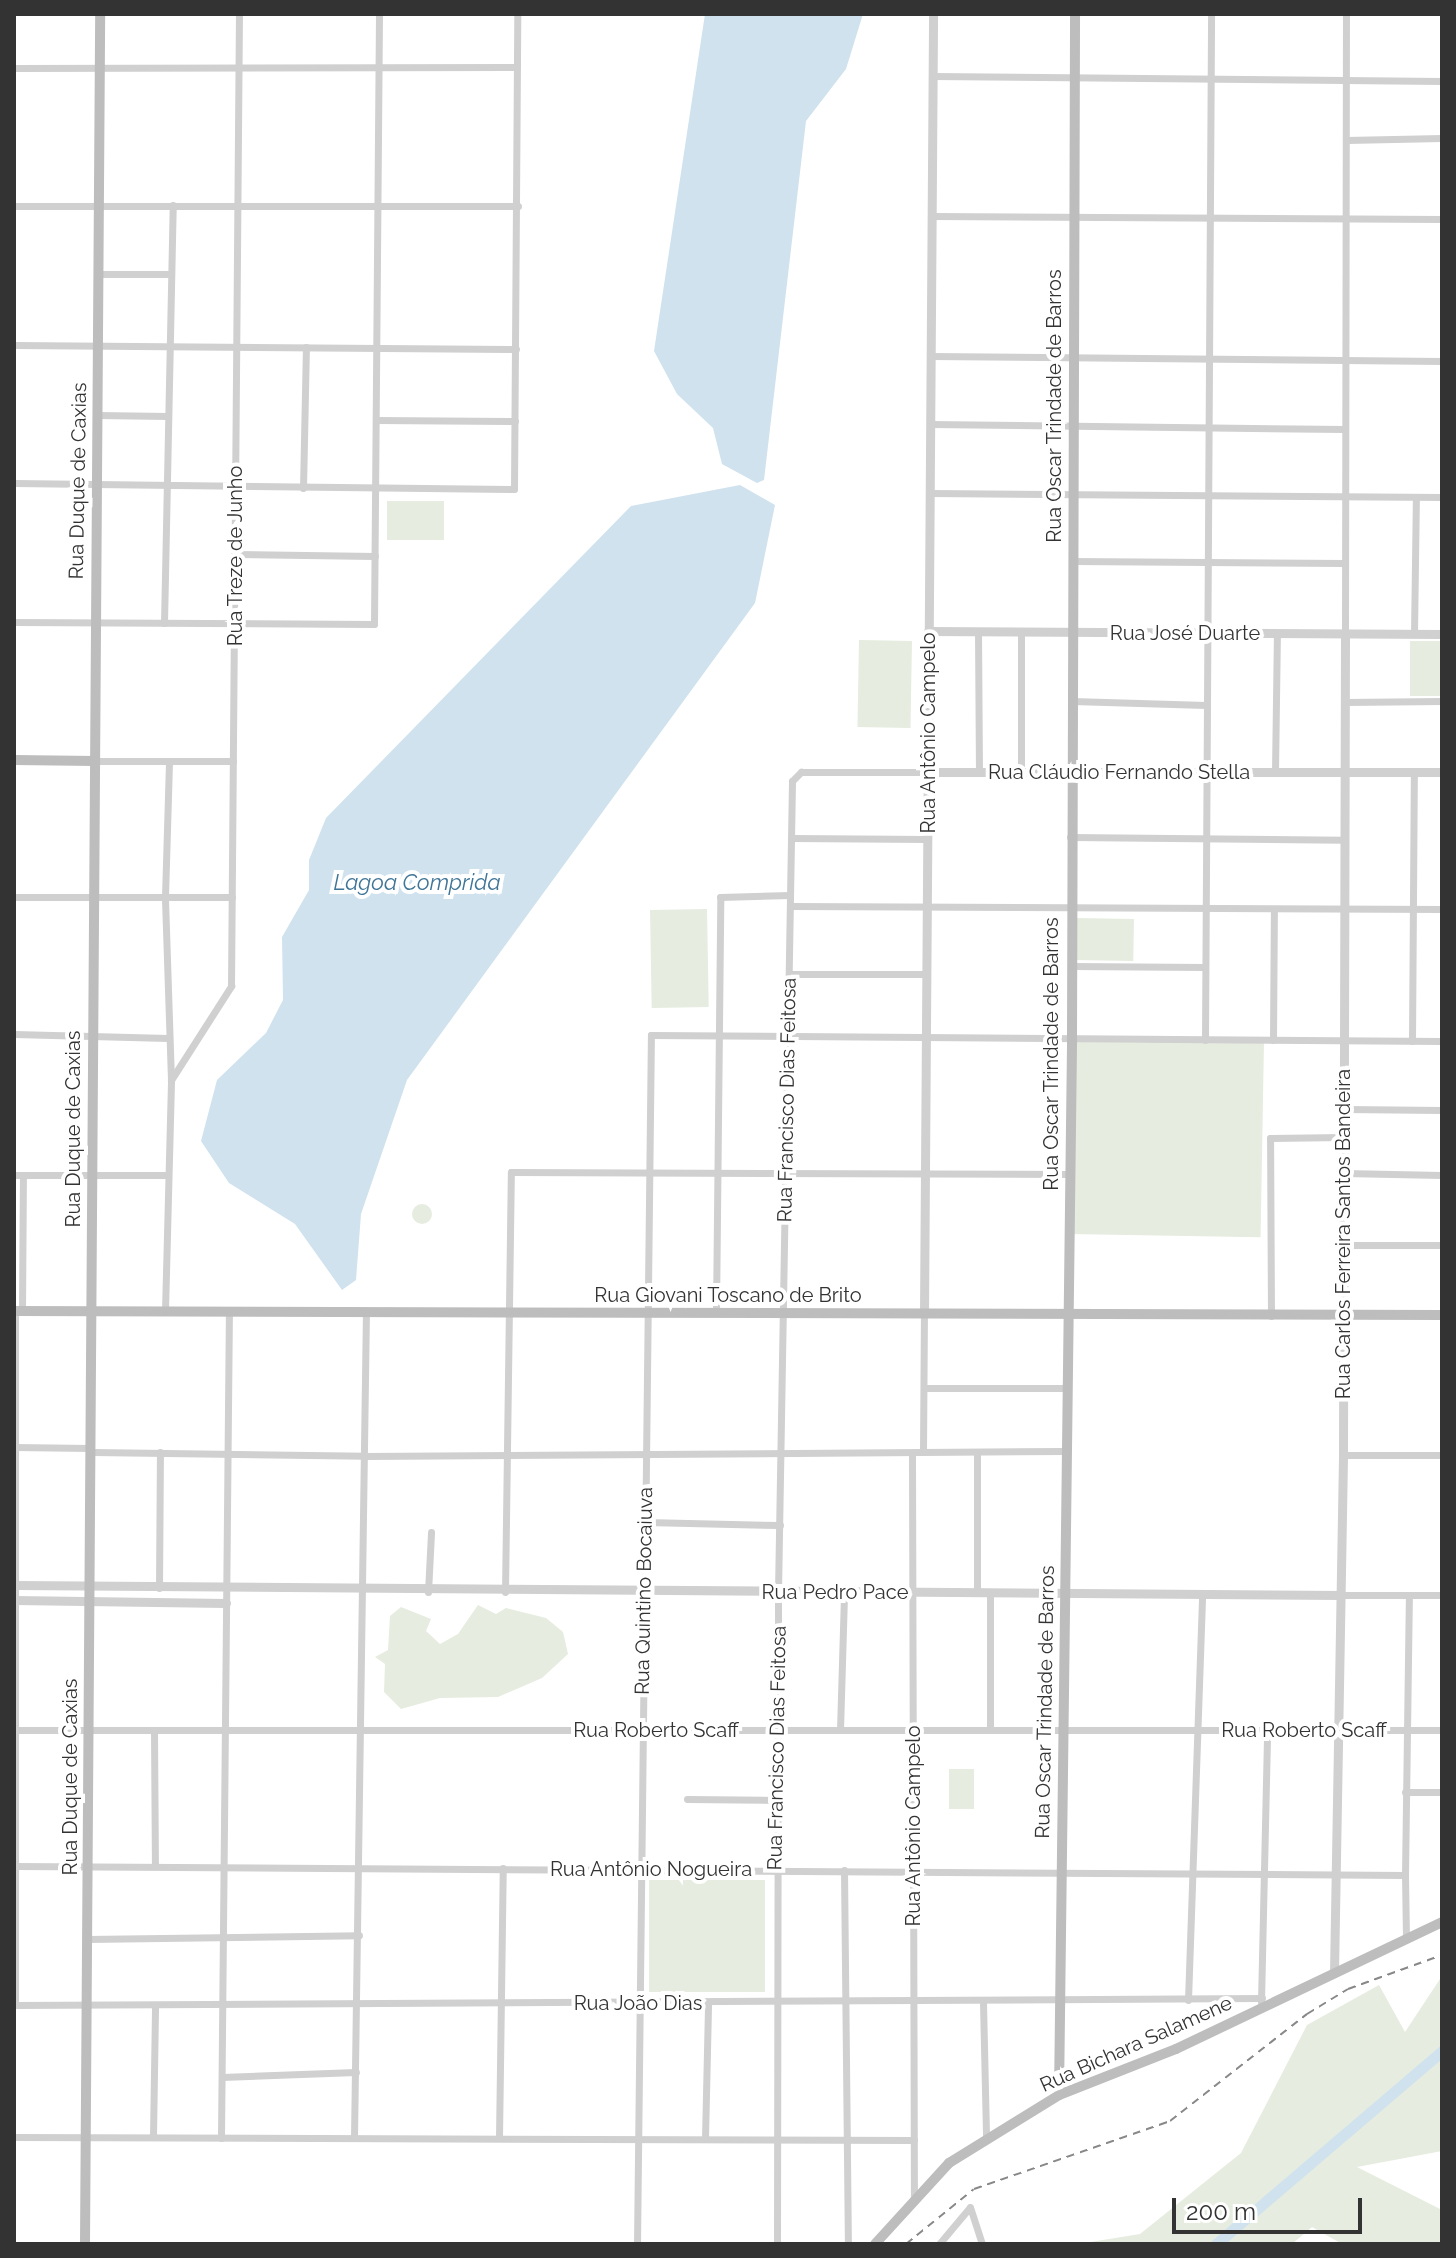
<!DOCTYPE html>
<html>
<head>
<meta charset="utf-8">
<style>
  body { margin:0 }
  #map { position:relative; width:1456px; height:2258px; overflow:hidden; background:#fff; font-family:Raleway,sans-serif }
  div>[style] { position:absolute }
  .green>* { inset:0; background:#e6ecdf; transform-origin:0 0 }
  .round { border-radius:50% }
  .water>* { inset:0; background:#cfe2ee }
  .river>* { height:11px; margin:-5.5px; padding:0 5.5px; transform-origin:5.5px; border-radius:5.5px; background:#cfe2ee }
  .minor>* { height:7px; margin:-3.5px; padding:0 3.5px; transform-origin:3.5px; border-radius:3.5px; background:#d0d0d0 }
  .tertiary>* { height:9px; margin:-4.5px; padding:0 4.5px; transform-origin:4.5px; border-radius:4.5px; background:#d0d0d0 }
  .secondary>* { height:10px; margin:-5px; padding:0 5px; transform-origin:5px; border-radius:5px; background:#bdbdbd }
  .rail>* { height:2px; margin-top:-1px; transform-origin:0; background:repeating-linear-gradient(90deg,#888 0 8px,transparent 0 14px) }
  span { translate:-50% -50%; white-space:nowrap; text-align:center; line-height:1.15; -webkit-text-stroke:8px #fff; paint-order:stroke }
  .street-label { font-size:20px; color:#333 }
  .water-label { font-size:22px; color:#3f7597; font-style:italic }
  .frame { position:absolute; inset:0; border:16px solid #333; pointer-events:none }
  .scale { position:absolute; left:1172px; top:2198px; width:190px; height:36px; box-sizing:border-box; border:4px solid #333; border-top:0; padding-left:10px; font-size:24px; line-height:28px; white-space:nowrap; color:#333; -webkit-text-stroke:6px #fff; paint-order:stroke }
</style>
</head>
<body>
<div id="map">
  <div class="green">
    <div style="left:444px;top:501px;width:39px;height:57px;rotate:90deg"></div>
    <div style="left:859px;top:640px;width:53px;height:87px;rotate:1deg"></div>
    <div style="left:1410px;top:641px;width:32px;height:55px"></div>
    <div style="left:707px;top:909px;width:98px;height:57px;rotate:89deg"></div>
    <div style="left:1076px;top:918px;width:58px;height:42px;rotate:1deg"></div>
    <div style="left:1072px;top:1039px;width:192px;height:195px;rotate:1deg"></div>
    <div class="round" style="left:412px;top:1204px;width:20px;height:20px"></div>
    <div style="clip-path:polygon(478px 1605px,496px 1614px,506px 1608px,546px 1618px,563px 1632px,568px 1654px,542px 1678px,498px 1697px,440px 1698px,401px 1709px,384px 1692px,385px 1664px,375px 1657px,388px 1650px,390px 1616px,401px 1607px,431px 1619px,426px 1631px,440px 1644px,458px 1634px)"></div>
    <div style="left:974px;top:1769px;width:40px;height:25px;rotate:90deg"></div>
    <div style="left:765px;top:1880px;width:112px;height:116px;rotate:90deg"></div>
    <div style="clip-path:polygon(1442px 1976px,1442px 2151px,1357px 2167px,1442px 2210px,1442px 2244px,1342px 2244px,1312px 2227px,1292px 2244px,1078px 2244px,1140px 2234px,1241px 2153px,1307px 2025px,1379px 1985px,1405px 2032px)"></div>
  </div>
  <div class="water">
    <div style="clip-path:polygon(705px 14px,863px 14px,846px 69px,806px 121px,764px 480px,757px 483px,722px 464px,713px 428px,677px 394px,654px 351px)"></div>
    <div style="clip-path:polygon(740px 485px,775px 505px,755px 603px,407px 1080px,361px 1214px,356px 1280px,342px 1290px,295px 1224px,229px 1183px,201px 1141px,217px 1080px,266px 1033px,283px 1000px,282px 937px,309px 890px,309px 860px,326px 818px,631px 506px)"></div>
  </div>
  <div class="river">
    <div style="left:1216px;top:2244px;width:297px;rotate:-40.5deg"></div>
  </div>
  <div class="minor">
    <div style="left:14px;top:68px;width:503px;rotate:-0.11deg"></div>
    <div style="left:932px;top:76px;width:510px;rotate:0.56deg"></div>
    <div style="left:1346px;top:140px;width:96px;rotate:-1.2deg"></div>
    <div style="left:14px;top:206px;width:504px"></div>
    <div style="left:931px;top:216px;width:511px;rotate:0.34deg"></div>
    <div style="left:98px;top:274px;width:73px"></div>
    <div style="left:14px;top:345px;width:502px;rotate:0.46deg"></div>
    <div style="left:930px;top:356px;width:512px;rotate:0.56deg"></div>
    <div style="left:96px;top:415px;width:72px;rotate:0.8deg"></div>
    <div style="left:376px;top:420px;width:139px;rotate:0.4deg"></div>
    <div style="left:930px;top:424px;width:415px;rotate:0.7deg"></div>
    <div style="left:14px;top:483px;width:500px;rotate:0.69deg"></div>
    <div style="left:514px;top:489px;width:475px;rotate:-89.6deg"></div>
    <div style="left:303px;top:488px;width:141px;rotate:-88.8deg"></div>
    <div style="left:929px;top:493px;width:513px;rotate:0.45deg"></div>
    <div style="left:235px;top:554px;width:140px;rotate:0.8deg"></div>
    <div style="left:1072px;top:561px;width:273px;rotate:0.4deg"></div>
    <div style="left:14px;top:622px;width:360px;rotate:0.3deg"></div>
    <div style="left:374px;top:624px;width:610px;rotate:-89.53deg"></div>
    <div style="left:164px;top:623px;width:418px;rotate:-88.8deg"></div>
    <div style="left:978px;top:631px;width:141px;rotate:89.6deg"></div>
    <div style="left:1021px;top:631px;width:141px;rotate:90deg"></div>
    <div style="left:1345px;top:634px;width:620px;rotate:-89.91deg"></div>
    <div style="left:1414px;top:634px;width:137px;rotate:-89.2deg"></div>
    <div style="left:1072px;top:701px;width:134px;rotate:1.7deg"></div>
    <div style="left:1345px;top:702px;width:97px;rotate:-0.6deg"></div>
    <div style="left:95px;top:761px;width:138px"></div>
    <div style="left:1275px;top:772px;width:139px;rotate:-89.2deg"></div>
    <div style="left:1070px;top:837px;width:274px;rotate:0.6deg"></div>
    <div style="left:791px;top:838px;width:136px;rotate:0.4deg"></div>
    <div style="left:14px;top:897px;width:218px"></div>
    <div style="left:790px;top:906px;width:652px;rotate:0.26deg"></div>
    <div style="left:1071px;top:966px;width:134px;rotate:0.4deg"></div>
    <div style="left:789px;top:974px;width:137px"></div>
    <div style="left:14px;top:1034px;width:154px;rotate:1.5deg"></div>
    <div style="left:1205px;top:1040px;width:1026px;rotate:-89.66deg"></div>
    <div style="left:1273px;top:1040px;width:131px;rotate:-89.6deg"></div>
    <div style="left:1412px;top:1041px;width:269px;rotate:-89.6deg"></div>
    <div style="left:171px;top:1080px;width:112px;rotate:-57.4deg"></div>
    <div style="left:231px;top:986px;width:972px;rotate:-89.53deg"></div>
    <div style="left:1344px;top:1109px;width:98px;rotate:0.6deg"></div>
    <div style="left:1343px;top:1173px;width:99px;rotate:1.2deg"></div>
    <div style="left:14px;top:1175px;width:154px"></div>
    <div style="left:1343px;top:1245px;width:99px"></div>
    <div style="left:22px;top:1311px;width:136px;rotate:-89.6deg"></div>
    <div style="left:165px;top:1311px;width:231px;rotate:-88.5deg"></div>
    <div style="left:171px;top:1080px;width:183px;rotate:-91.9deg"></div>
    <div style="left:165px;top:897px;width:135px;rotate:-88.3deg"></div>
    <div style="left:716px;top:1312px;width:415px;rotate:-89.4deg"></div>
    <div style="left:720px;top:897px;width:70px;rotate:-1.6deg"></div>
    <div style="left:1271px;top:1316px;width:178px;rotate:-90.3deg"></div>
    <div style="left:1270px;top:1138px;width:74px;rotate:-0.8deg"></div>
    <div style="left:924px;top:1388px;width:141px"></div>
    <div style="left:14px;top:1447px;width:76px;rotate:0.8deg"></div>
    <div style="left:93px;top:1452px;width:272px;rotate:0.8deg"></div>
    <div style="left:365px;top:1456px;width:700px;rotate:-0.41deg"></div>
    <div style="left:923px;top:1452px;width:138px;rotate:-89.6deg"></div>
    <div style="left:977px;top:1452px;width:141px;rotate:90deg"></div>
    <div style="left:912px;top:1455px;width:742px;rotate:89.85deg"></div>
    <div style="left:1343px;top:1455px;width:99px"></div>
    <div style="left:645px;top:1522px;width:135px;rotate:1.3deg"></div>
    <div style="left:159px;top:1588px;width:136px;rotate:-89.6deg"></div>
    <div style="left:428px;top:1592px;width:60px;rotate:-87.1deg"></div>
    <div style="left:505px;top:1592px;width:420px;rotate:-89.2deg"></div>
    <div style="left:511px;top:1172px;width:557px;rotate:0.21deg"></div>
    <div style="left:1341px;top:1595px;width:101px"></div>
    <div style="left:14px;top:1730px;width:1428px"></div>
    <div style="left:840px;top:1730px;width:138px;rotate:-88.3deg"></div>
    <div style="left:990px;top:1730px;width:137px;rotate:-90deg"></div>
    <div style="left:154px;top:1731px;width:134px;rotate:89.6deg"></div>
    <div style="left:1405px;top:1792px;width:37px"></div>
    <div style="left:687px;top:1799px;width:90px;rotate:0.6deg"></div>
    <div style="left:14px;top:1866px;width:1391px;rotate:0.37deg"></div>
    <div style="left:1405px;top:1875px;width:280px;rotate:-89.2deg"></div>
    <div style="left:844px;top:1870px;width:374px;rotate:89.4deg"></div>
    <div style="left:1405px;top:1875px;width:64px;rotate:89.1deg"></div>
    <div style="left:87px;top:1939px;width:272px;rotate:-0.8deg"></div>
    <div style="left:1188px;top:2000px;width:406px;rotate:-88deg"></div>
    <div style="left:983px;top:2002px;width:135px;rotate:88.7deg"></div>
    <div style="left:1261px;top:2002px;width:272px;rotate:-88.7deg"></div>
    <div style="left:14px;top:2005px;width:1248px;rotate:-0.32deg"></div>
    <div style="left:15px;top:2005px;width:694px;rotate:-90deg"></div>
    <div style="left:222px;top:2077px;width:134px;rotate:-2.1deg"></div>
    <div style="left:14px;top:2137px;width:900px;rotate:0.19deg"></div>
    <div style="left:153px;top:2137px;width:132px;rotate:-89.1deg"></div>
    <div style="left:221px;top:2138px;width:827px;rotate:-89.45deg"></div>
    <div style="left:354px;top:2138px;width:827px;rotate:-89.17deg"></div>
    <div style="left:499px;top:2138px;width:270px;rotate:-89.2deg"></div>
    <div style="left:705px;top:2139px;width:136px;rotate:-88.7deg"></div>
    <div style="left:637px;top:2244px;width:1209px;rotate:-89.34deg"></div>
    <div style="left:651px;top:1035px;width:791px;rotate:0.43deg"></div>
    <div style="left:777px;top:2244px;width:652px;rotate:-89.91deg"></div>
    <div style="left:778px;top:1592px;width:811px;rotate:-89.01deg"></div>
    <div style="left:792px;top:781px;width:13px;rotate:-45deg"></div>
    <div style="left:801px;top:772px;width:127px"></div>
    <div style="left:939px;top:2244px;width:48px;rotate:-50deg"></div>
    <div style="left:970px;top:2207px;width:39px;rotate:72deg"></div>
  </div>
  <div class="tertiary">
    <div style="left:928px;top:631px;width:514px;rotate:0.33deg"></div>
    <div style="left:928px;top:772px;width:514px"></div>
    <div style="left:924px;top:1314px;width:1300px;rotate:-89.6deg"></div>
    <div style="left:14px;top:1585px;width:1327px;rotate:0.43deg"></div>
    <div style="left:14px;top:1600px;width:212px;rotate:0.8deg"></div>
    <div style="left:1334px;top:1973px;width:518px;rotate:-89deg"></div>
    <div style="left:1343px;top:1455px;width:821px;rotate:-89.86deg"></div>
  </div>
  <div class="secondary">
    <div style="left:14px;top:760px;width:81px;rotate:0.7deg"></div>
    <div style="left:14px;top:1311px;width:1428px;rotate:0.16deg"></div>
    <div style="left:1059px;top:2095px;width:1056px;rotate:-89.29deg"></div>
    <div style="left:1072px;top:1039px;width:1025px;rotate:-89.83deg"></div>
    <div style="left:85px;top:2244px;width:2230px;rotate:-89.61deg"></div>
    <div style="left:875px;top:2244px;width:110px;rotate:-47.6deg"></div>
    <div style="left:949px;top:2163px;width:129px;rotate:-31.7deg"></div>
    <div style="left:1059px;top:2095px;width:126px;rotate:-21.5deg"></div>
    <div style="left:1176px;top:2049px;width:295px;rotate:-25.5deg"></div>
  </div>
  <div class="rail">
    <div style="left:906px;top:2244px;width:87px;rotate:-39deg"></div>
    <div style="left:974px;top:2189px;width:207px;rotate:-19.1deg"></div>
    <div style="left:1170px;top:2121px;width:174px;rotate:-38deg"></div>
    <div style="left:1307px;top:2014px;width:48px;rotate:-31.4deg"></div>
    <div style="left:1348px;top:1989px;width:100px;rotate:-19.9deg"></div>
  </div>
  <div class="street-label">
    <span style="left:1054px;top:406px;rotate:-90deg">Rua Oscar Trindade de Barros</span>
    <span style="left:78px;top:481px;rotate:-89deg">Rua Duque de Caxias</span>
    <span style="left:235px;top:556px;rotate:-90deg">Rua Treze de Junho</span>
    <span style="left:1185px;top:633px">Rua José Duarte</span>
    <span style="left:928px;top:733px;rotate:-90deg">Rua Antônio Campelo</span>
    <span style="left:1119px;top:772px">Rua Cláudio Fernando Stella</span>
    <span style="left:1051px;top:1054px;rotate:-90deg">Rua Oscar Trindade de Barros</span>
    <span style="left:787px;top:1100px;rotate:-89deg">Rua Francisco Dias Feitosa</span>
    <span style="left:73px;top:1129px;rotate:-90deg">Rua Duque de Caxias</span>
    <span style="left:1343px;top:1234px;rotate:-90deg">Rua Carlos Ferreira Santos Bandeira</span>
    <span style="left:728px;top:1295px">Rua Giovani Toscano de Brito</span>
    <span style="left:644px;top:1591px;rotate:-89deg">Rua Quintino Bocaiuva</span>
    <span style="left:835px;top:1592px">Rua Pedro Pace</span>
    <span style="left:1045px;top:1702px;rotate:-89deg">Rua Oscar Trindade de Barros</span>
    <span style="left:656px;top:1730px">Rua Roberto Scaff</span>
    <span style="left:1304px;top:1730px">Rua Roberto Scaff</span>
    <span style="left:777px;top:1748px;rotate:-89deg">Rua Francisco Dias Feitosa</span>
    <span style="left:70px;top:1777px;rotate:-90deg">Rua Duque de Caxias</span>
    <span style="left:913px;top:1826px;rotate:-90deg">Rua Antônio Campelo</span>
    <span style="left:651px;top:1869px">Rua Antônio Nogueira</span>
    <span style="left:638px;top:2003px">Rua João Dias</span>
    <span style="left:1136px;top:2044px;rotate:-24deg">Rua Bichara Salamene</span>
  </div>
  <div class="water-label">
    <span style="left:417px;top:883px">Lagoa Comprida</span>
  </div>
  <div class="frame"></div>
  <div class="scale">200 m</div>
</div>
</body>
</html>
